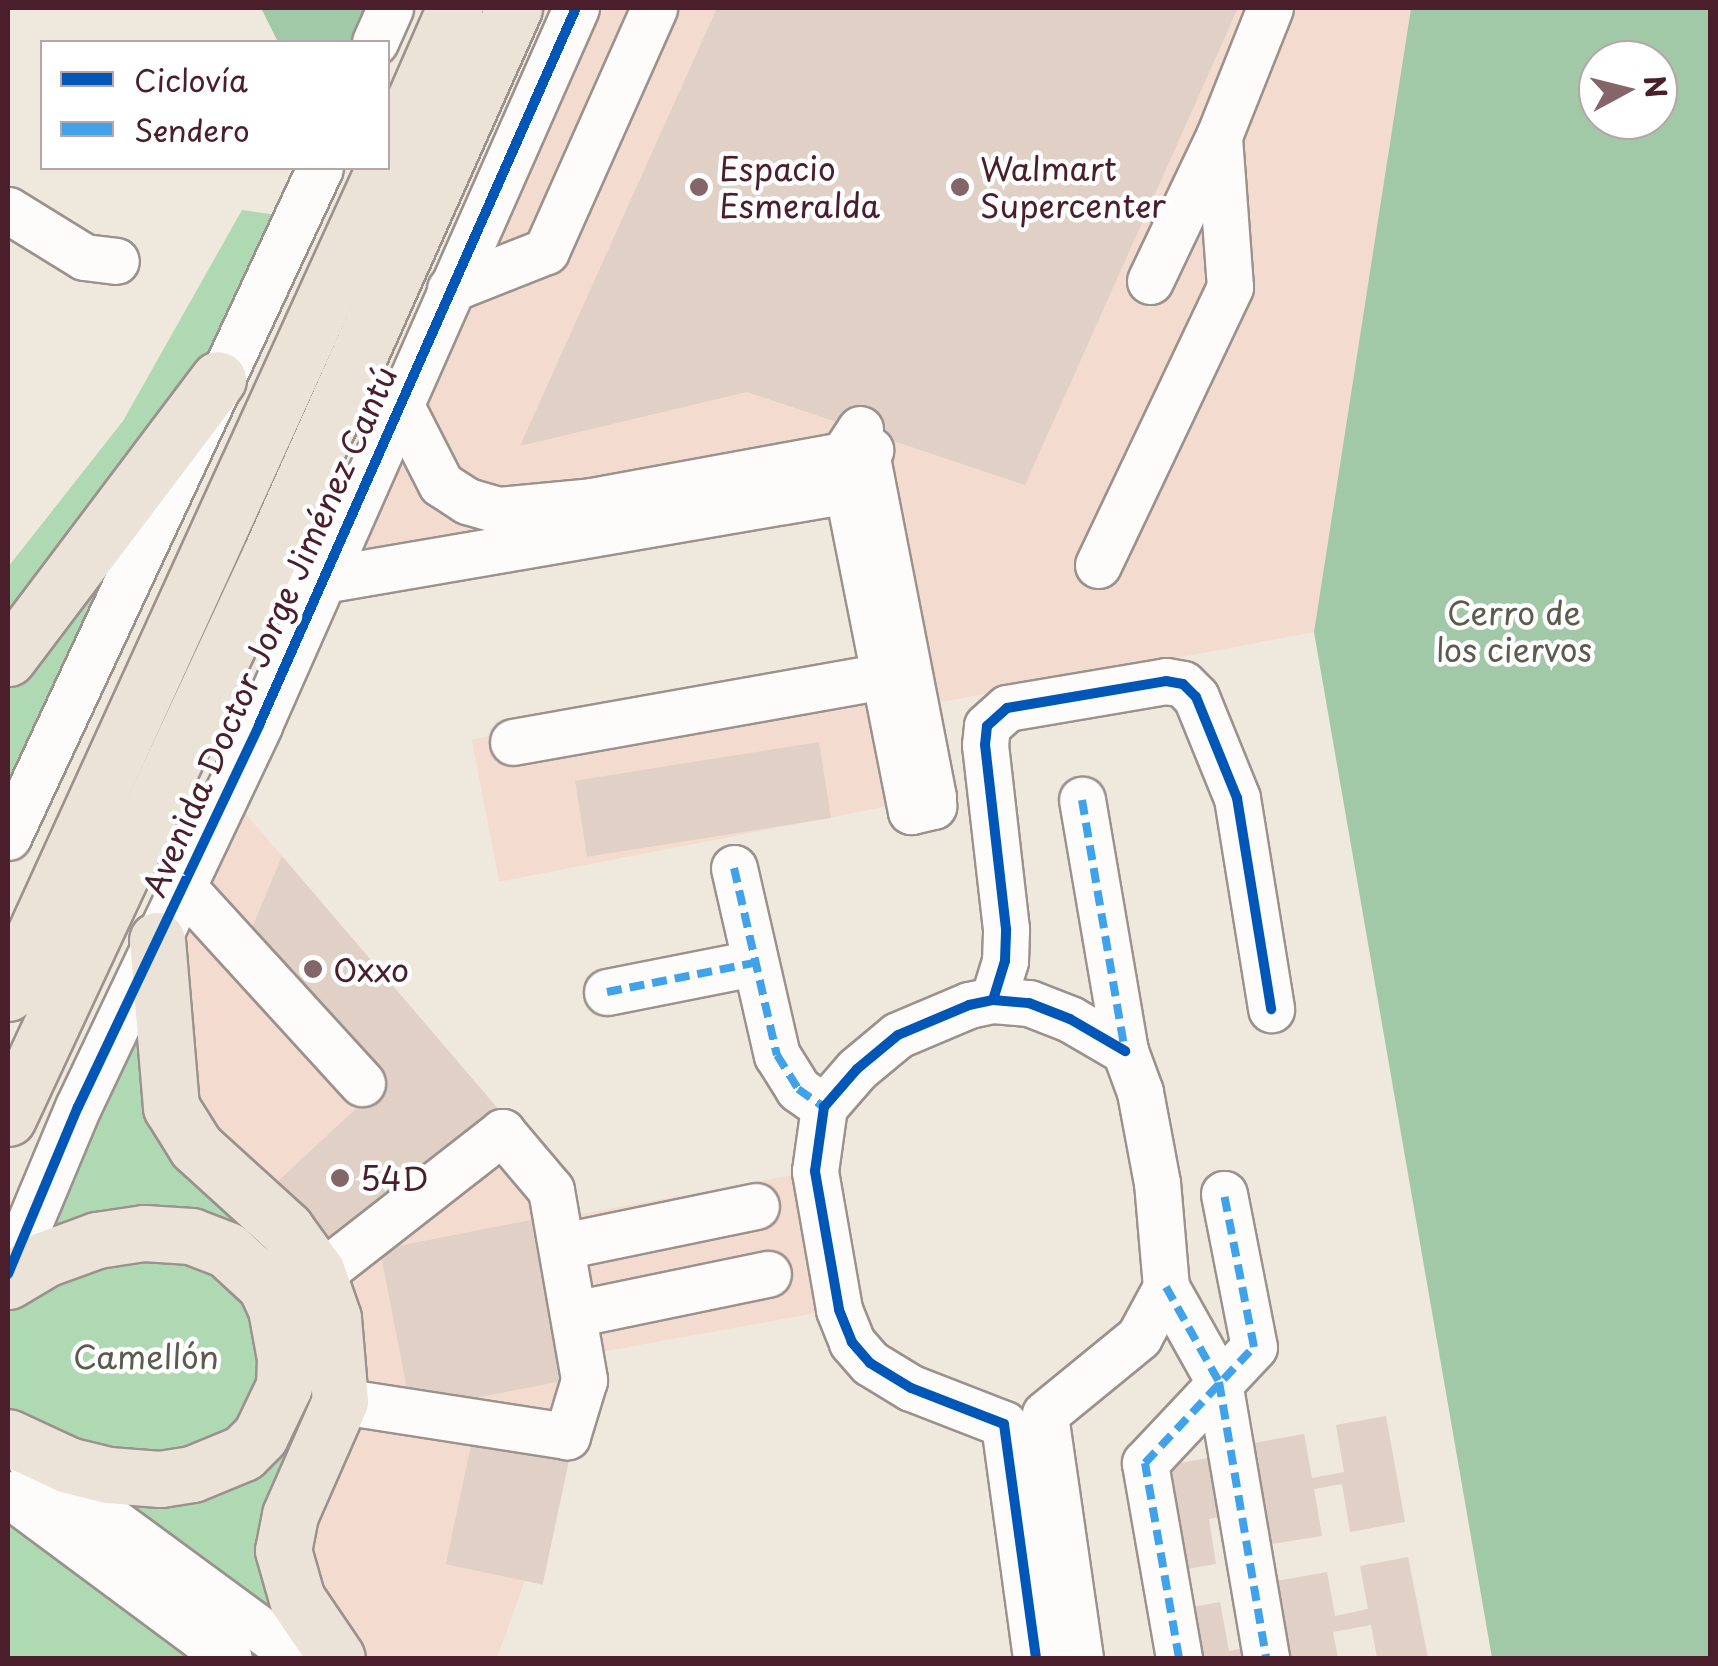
<!DOCTYPE html>
<html>
<head>
<meta charset="utf-8">
<style>
  body { margin:0 }
  #map { position:relative; width:1718px; height:1666px; overflow:hidden; background:#efe8dd; font-family:"Playpen Sans",sans-serif }
  div>[style] { position:absolute }
  .built>* { inset:0; background:#f3dccf; transform-origin:0 0 }
  .green>* { inset:0; background:#afd9b3 }
  .forest>* { inset:0; background:#a2c9a7 }
  .building>* { inset:0; background:#e0d0c6; transform-origin:0 0 }
  .roads { filter:drop-shadow(2px 0 #9b918d) drop-shadow(-2px 0 #9b918d) drop-shadow(0 2px #9b918d) drop-shadow(0 -2px #9b918d) }
  .minor>* { height:45px; margin:-22.5px; padding:0 22.5px; transform-origin:22.5px; border-radius:22.5px; background:#fdfcfa }
  .major>* { height:55px; margin:-27.5px; padding:0 27.5px; transform-origin:27.5px; border-radius:27.5px; background:#ece3d8 }
  .quiet>* { height:8px; margin-top:-4px; transform-origin:0; background:repeating-linear-gradient(90deg,#40a2eb 0 15px,transparent 0 23px) }
  .cycleway>* { height:10px; margin:-5px; padding:0 5px; transform-origin:5px; border-radius:5px; background:#0057b8 }
  .dots>* { width:28px; height:28px; translate:-50% -50%; box-sizing:border-box; border:5px solid #fff; border-radius:50% }
  span { translate:-50% -50%; white-space:nowrap; text-align:center; line-height:1.15; -webkit-text-stroke:9px #fff; paint-order:stroke }
  .poi-label { font-size:32px; color:#4a1f2b }
  .left { translate:0 -50%; text-align:left }
  .park-label { font-size:32px; color:#5b5c4e }
  .street-label { font-size:32px; color:#4a1f2b }
  .frame { position:absolute; inset:0; border:10px solid #4a1f2b; pointer-events:none }
  .legend { position:absolute; left:40px; top:40px; width:350px; height:130px; box-sizing:border-box; background:#fff; border:2px solid #b7a5aa; margin:0; padding:12px 18px; list-style:none; font-size:30px; color:#4a1f2b }
  .legend li { display:flex; align-items:center; gap:20px; height:50px }
  .legend b { width:50px; border:2px solid #b7a5aa }
  .north { position:absolute; left:1578px; top:40px; width:100px; height:100px; box-sizing:border-box; background:#fff; border:2px solid #b7a5aa; border-radius:50%; rotate:83deg; font-size:28px; font-weight:700; line-height:40px; text-align:center; color:#4a1f2b }
  .north::after { content:''; display:block; margin:auto; width:35px; height:45px; background:#846569; clip-path:polygon(50% 0,100% 100%,50% 72%,0 100%) }
</style>
</head>
<body>
<div id="map">
  <div class="built">
    <div style="clip-path:polygon(604px 8px,1411px 8px,1314px 632px,926px 705px,894px 504px,334px 603px,425px 394px)"></div>
    <div style="left:880px;top:660px;width:145px;height:416px;rotate:79deg"></div>
    <div style="clip-path:polygon(227px 792px,499px 1110px,565px 1217px,815px 1171px,839px 1309px,589px 1354px,595px 1387px,497px 1658px,337px 1658px,216px 1166px,164px 985px)"></div>
  </div>
  <div class="green">
    <div style="clip-path:polygon(242px 210px,298px 218px,8px 845px,8px 567px,123px 421px)"></div>
    <div style="clip-path:polygon(157px 940px,167px 1083px,333px 1318px,290px 1515px,337px 1658px,8px 1658px,8px 1275px)"></div>
  </div>
  <div class="forest">
    <div style="clip-path:polygon(261px 8px,390px 8px,374px 42px,278px 42px)"></div>
    <div style="clip-path:polygon(evenodd,1411px 8px,1710px 8px,1710px 1658px,1492px 1658px,1314px 632px,1411px 8px,1598px 60px,1658px 60px,1658px 120px,1598px 120px,1598px 60px)"></div>
  </div>
  <div class="building">
    <div style="clip-path:polygon(717px 8px,1238px 8px,1025px 485px,747px 392px,520px 446px)"></div>
    <div style="left:819px;top:742px;width:77px;height:247px;rotate:81deg"></div>
    <div style="clip-path:polygon(282px 856px,499px 1110px,328px 1252px,275px 1184px,379px 1087px,246px 942px)"></div>
    <div style="left:531px;top:1220px;width:164px;height:154px;rotate:79deg"></div>
    <div style="clip-path:polygon(1386px 1416px,1405px 1522px,1350px 1532px,1342px 1484px,1314px 1489px,1322px 1536px,1272px 1544px,1254px 1443px,1304px 1434px,1312px 1478px,1344px 1472px,1336px 1425px)"></div>
    <div style="left:473px;top:1436px;width:99px;height:131px;rotate:12deg"></div>
    <div style="clip-path:polygon(1214px 1457px,1224px 1516px,1209px 1519px,1216px 1564px,1169px 1572px,1162px 1466px)"></div>
    <div style="clip-path:polygon(1408px 1557px,1428px 1658px,1377px 1658px,1371px 1625px,1333px 1632px,1338px 1658px,1290px 1658px,1276px 1581px,1327px 1572px,1335px 1616px,1368px 1609px,1360px 1566px)"></div>
    <div style="clip-path:polygon(1220px 1602px,1229px 1651px,1244px 1648px,1246px 1658px,1183px 1658px,1175px 1610px)"></div>
  </div>
  <div class="roads">
    <div class="minor">
      <div style="left:375px;top:42px;width:37px;rotate:-66deg"></div>
      <div style="left:8px;top:210px;width:89px;rotate:31.7deg"></div>
      <div style="left:84px;top:257px;width:32px;rotate:7deg"></div>
      <div style="left:1150px;top:281px;width:161px;rotate:-64.6deg"></div>
      <div style="left:1219px;top:136px;width:138px;rotate:-68.3deg"></div>
      <div style="left:450px;top:289px;width:103px;rotate:-21.6deg"></div>
      <div style="left:546px;top:251px;width:266px;rotate:-66deg"></div>
      <div style="left:399px;top:402px;width:92px;rotate:62.9deg"></div>
      <div style="left:441px;top:484px;width:31px;rotate:33deg"></div>
      <div style="left:467px;top:501px;width:33px;rotate:16deg"></div>
      <div style="left:499px;top:510px;width:93px;rotate:-5.5deg"></div>
      <div style="left:592px;top:501px;width:283px;rotate:-10.4deg"></div>
      <div style="left:860px;top:429px;width:35px;rotate:123deg"></div>
      <div style="left:841px;top:458px;width:360px;rotate:78.8deg"></div>
      <div style="left:911px;top:811px;width:23px;rotate:-13deg"></div>
      <div style="left:933px;top:806px;width:9px;rotate:-90deg"></div>
      <div style="left:933px;top:797px;width:350px;rotate:-101deg"></div>
      <div style="left:1098px;top:565px;width:308px;rotate:-64.6deg"></div>
      <div style="left:1230px;top:287px;width:151px;rotate:-94.2deg"></div>
      <div style="left:304px;top:571px;width:21px;rotate:25deg"></div>
      <div style="left:323px;top:580px;width:557px;rotate:-9.72deg"></div>
      <div style="left:513px;top:742px;width:375px;rotate:-10.1deg"></div>
      <div style="left:8px;top:837px;width:738px;rotate:-65deg"></div>
      <div style="left:734px;top:868px;width:192px;rotate:77.1deg"></div>
      <div style="left:777px;top:1055px;width:40px;rotate:58deg"></div>
      <div style="left:798px;top:1089px;width:32px;rotate:35deg"></div>
      <div style="left:182px;top:886px;width:267px;rotate:47.6deg"></div>
      <div style="left:607px;top:992px;width:150px;rotate:-11.2deg"></div>
      <div style="left:993px;top:1000px;width:41px;rotate:-72.9deg"></div>
      <div style="left:1005px;top:961px;width:32px;rotate:-88deg"></div>
      <div style="left:1006px;top:929px;width:185px;rotate:-96.5deg"></div>
      <div style="left:985px;top:745px;width:19px;rotate:-84deg"></div>
      <div style="left:987px;top:726px;width:27px;rotate:-42deg"></div>
      <div style="left:1007px;top:708px;width:161px;rotate:-9.6deg"></div>
      <div style="left:1166px;top:681px;width:17px;rotate:10deg"></div>
      <div style="left:1183px;top:684px;width:18px;rotate:45deg"></div>
      <div style="left:1196px;top:697px;width:109px;rotate:67.9deg"></div>
      <div style="left:1237px;top:798px;width:214px;rotate:80.8deg"></div>
      <div style="left:563px;top:1246px;width:197px;rotate:-11.7deg"></div>
      <div style="left:8px;top:1274px;width:181px;rotate:-67.3deg"></div>
      <div style="left:78px;top:1107px;width:423px;rotate:-64.6deg"></div>
      <div style="left:259px;top:725px;width:784px;rotate:-66.15deg"></div>
      <div style="left:318px;top:1276px;width:234px;rotate:-38deg"></div>
      <div style="left:502px;top:1132px;width:76px;rotate:49.8deg"></div>
      <div style="left:551px;top:1190px;width:193px;rotate:80.1deg"></div>
      <div style="left:584px;top:1380px;width:59px;rotate:106.9deg"></div>
      <div style="left:567px;top:1436px;width:230px;rotate:-171.2deg"></div>
      <div style="left:1166px;top:1287px;width:109px;rotate:60.8deg"></div>
      <div style="left:1219px;top:1382px;width:280px;rotate:80.3deg"></div>
      <div style="left:574px;top:1314px;width:198px;rotate:-11.7deg"></div>
      <div style="left:31px;top:1461px;width:333px;rotate:36.3deg"></div>
      <div style="left:8px;top:1494px;width:275px;rotate:36.6deg"></div>
      <div style="left:1036px;top:1658px;width:236px;rotate:-97.8deg"></div>
      <div style="left:1004px;top:1424px;width:100px;rotate:-158.8deg"></div>
      <div style="left:911px;top:1388px;width:48px;rotate:-148.6deg"></div>
      <div style="left:870px;top:1363px;width:28px;rotate:-131deg"></div>
      <div style="left:852px;top:1342px;width:35px;rotate:-112deg"></div>
      <div style="left:839px;top:1309px;width:140px;rotate:-99.9deg"></div>
      <div style="left:815px;top:1171px;width:65px;rotate:-82deg"></div>
      <div style="left:824px;top:1107px;width:50px;rotate:-49deg"></div>
      <div style="left:857px;top:1069px;width:53px;rotate:-39.7deg"></div>
      <div style="left:898px;top:1035px;width:77px;rotate:-22.9deg"></div>
      <div style="left:969px;top:1005px;width:25px;rotate:-12deg"></div>
      <div style="left:993px;top:1000px;width:36px;rotate:5deg"></div>
      <div style="left:1029px;top:1003px;width:44px;rotate:21.3deg"></div>
      <div style="left:1070px;top:1019px;width:64px;rotate:30.2deg"></div>
      <div style="left:1080px;top:1658px;width:246px;rotate:-98.2deg"></div>
      <div style="left:1045px;top:1414px;width:122px;rotate:-39.3deg"></div>
      <div style="left:1139px;top:1337px;width:57px;rotate:-61.6deg"></div>
      <div style="left:1166px;top:1287px;width:104px;rotate:-94.9deg"></div>
      <div style="left:1157px;top:1183px;width:93px;rotate:-100.6deg"></div>
      <div style="left:1140px;top:1092px;width:44px;rotate:-110.1deg"></div>
      <div style="left:1125px;top:1051px;width:255px;rotate:-99.7deg"></div>
      <div style="left:1179px;top:1658px;width:198px;rotate:-99.9deg"></div>
      <div style="left:1145px;top:1463px;width:159px;rotate:-46.8deg"></div>
      <div style="left:1254px;top:1347px;width:156px;rotate:-101.1deg"></div>
    </div>
    <div class="major">
      <div style="left:388px;top:161px;width:167px;rotate:-66.4deg"></div>
      <div style="left:8px;top:658px;width:349px;rotate:-53deg"></div>
      <div style="left:157px;top:940px;width:168px;rotate:85.2deg"></div>
      <div style="left:171px;top:1107px;width:47px;rotate:58deg"></div>
      <div style="left:196px;top:1147px;width:122px;rotate:42.3deg"></div>
      <div style="left:286px;top:1229px;width:53px;rotate:54.2deg"></div>
      <div style="left:317px;top:1272px;width:49px;rotate:70.8deg"></div>
      <div style="left:333px;top:1318px;width:83px;rotate:85.2deg"></div>
      <div style="left:340px;top:1401px;width:124px;rotate:113.7deg"></div>
      <div style="left:290px;top:1515px;width:36px;rotate:101deg"></div>
      <div style="left:283px;top:1550px;width:51px;rotate:74.1deg"></div>
      <div style="left:297px;top:1599px;width:71px;rotate:55.9deg"></div>
      <div style="left:8px;top:993px;width:907px;rotate:-65.5deg"></div>
      <div style="left:8px;top:1118px;width:621px;rotate:-65.04deg"></div>
      <div style="left:270px;top:555px;width:599px;rotate:-65.96deg"></div>
      <div style="left:8px;top:1281px;width:43px;rotate:-30.7deg"></div>
      <div style="left:45px;top:1259px;width:55px;rotate:-20.1deg"></div>
      <div style="left:97px;top:1240px;width:48px;rotate:-8.5deg"></div>
      <div style="left:144px;top:1233px;width:47px;rotate:3.7deg"></div>
      <div style="left:191px;top:1236px;width:39px;rotate:21deg"></div>
      <div style="left:227px;top:1250px;width:52px;rotate:42.6deg"></div>
      <div style="left:265px;top:1285px;width:26px;rotate:65deg"></div>
      <div style="left:276px;top:1309px;width:50px;rotate:79.6deg"></div>
      <div style="left:285px;top:1358px;width:28px;rotate:92deg"></div>
      <div style="left:284px;top:1386px;width:55px;rotate:115.6deg"></div>
      <div style="left:260px;top:1436px;width:24px;rotate:135deg"></div>
      <div style="left:243px;top:1453px;width:55px;rotate:157.6deg"></div>
      <div style="left:192px;top:1474px;width:32px;rotate:171deg"></div>
      <div style="left:160px;top:1479px;width:52px;rotate:-175.6deg"></div>
      <div style="left:108px;top:1475px;width:41px;rotate:-166deg"></div>
      <div style="left:68px;top:1465px;width:66px;rotate:-155deg"></div>
    </div>
  </div>
  <div class="quiet">
    <div style="left:1082px;top:800px;width:255px;rotate:80.3deg"></div>
    <div style="left:734px;top:868px;width:192px;rotate:77.1deg"></div>
    <div style="left:777px;top:1055px;width:40px;rotate:58deg"></div>
    <div style="left:798px;top:1089px;width:32px;rotate:35deg"></div>
    <div style="left:607px;top:992px;width:150px;rotate:-11.2deg"></div>
    <div style="left:1166px;top:1287px;width:109px;rotate:60.8deg"></div>
    <div style="left:1219px;top:1382px;width:280px;rotate:80.3deg"></div>
    <div style="left:1179px;top:1658px;width:198px;rotate:-99.9deg"></div>
    <div style="left:1145px;top:1463px;width:159px;rotate:-46.8deg"></div>
    <div style="left:1254px;top:1347px;width:156px;rotate:-101.1deg"></div>
  </div>
  <div class="cycleway">
    <div style="left:993px;top:1000px;width:41px;rotate:-72.9deg"></div>
    <div style="left:1005px;top:961px;width:32px;rotate:-88deg"></div>
    <div style="left:1006px;top:929px;width:185px;rotate:-96.5deg"></div>
    <div style="left:985px;top:745px;width:19px;rotate:-84deg"></div>
    <div style="left:987px;top:726px;width:27px;rotate:-42deg"></div>
    <div style="left:1007px;top:708px;width:161px;rotate:-9.6deg"></div>
    <div style="left:1166px;top:681px;width:17px;rotate:10deg"></div>
    <div style="left:1183px;top:684px;width:18px;rotate:45deg"></div>
    <div style="left:1196px;top:697px;width:109px;rotate:67.9deg"></div>
    <div style="left:1237px;top:798px;width:214px;rotate:80.8deg"></div>
    <div style="left:8px;top:1274px;width:181px;rotate:-67.3deg"></div>
    <div style="left:78px;top:1107px;width:423px;rotate:-64.6deg"></div>
    <div style="left:259px;top:725px;width:784px;rotate:-66.15deg"></div>
    <div style="left:1036px;top:1658px;width:236px;rotate:-97.8deg"></div>
    <div style="left:1004px;top:1424px;width:100px;rotate:-158.8deg"></div>
    <div style="left:911px;top:1388px;width:48px;rotate:-148.6deg"></div>
    <div style="left:870px;top:1363px;width:28px;rotate:-131deg"></div>
    <div style="left:852px;top:1342px;width:35px;rotate:-112deg"></div>
    <div style="left:839px;top:1309px;width:140px;rotate:-99.9deg"></div>
    <div style="left:815px;top:1171px;width:65px;rotate:-82deg"></div>
    <div style="left:824px;top:1107px;width:50px;rotate:-49deg"></div>
    <div style="left:857px;top:1069px;width:53px;rotate:-39.7deg"></div>
    <div style="left:898px;top:1035px;width:77px;rotate:-22.9deg"></div>
    <div style="left:969px;top:1005px;width:25px;rotate:-12deg"></div>
    <div style="left:993px;top:1000px;width:36px;rotate:5deg"></div>
    <div style="left:1029px;top:1003px;width:44px;rotate:21.3deg"></div>
    <div style="left:1070px;top:1019px;width:64px;rotate:30.2deg"></div>
  </div>
  <div class="dots">
    <div style="left:699px;top:187px;background:#846569"></div>
    <div style="left:960px;top:187px;background:#846569"></div>
    <div style="left:313px;top:969px;background:#846569"></div>
    <div style="left:340px;top:1178px;background:#846569"></div>
  </div>
  <div class="poi-label">
    <span class="left" style="left:719px;top:187px">Espacio<br>Esmeralda</span>
    <span class="left" style="left:980px;top:187px">Walmart<br>Supercenter</span>
    <span class="left" style="left:333px;top:969px">Oxxo</span>
    <span class="left" style="left:360px;top:1178px">54D</span>
  </div>
  <div class="park-label">
    <span style="left:1514px;top:631px">Cerro de<br>los ciervos</span>
    <span style="left:146px;top:1356px">Camellón</span>
  </div>
  <div class="street-label">
    <span style="left:269px;top:631px;rotate:-66deg">Avenida Doctor Jorge Jiménez Cantú</span>
  </div>
  <div class="frame"></div>
  <ul class="legend">
  <li><b style="height:12px;background:#0057b8"></b>Ciclovía</li>
  <li><b style="height:12px;background:#40a2eb"></b>Sendero</li>
  </ul>
  <div class="north">N</div>
</div>
</body>
</html>
